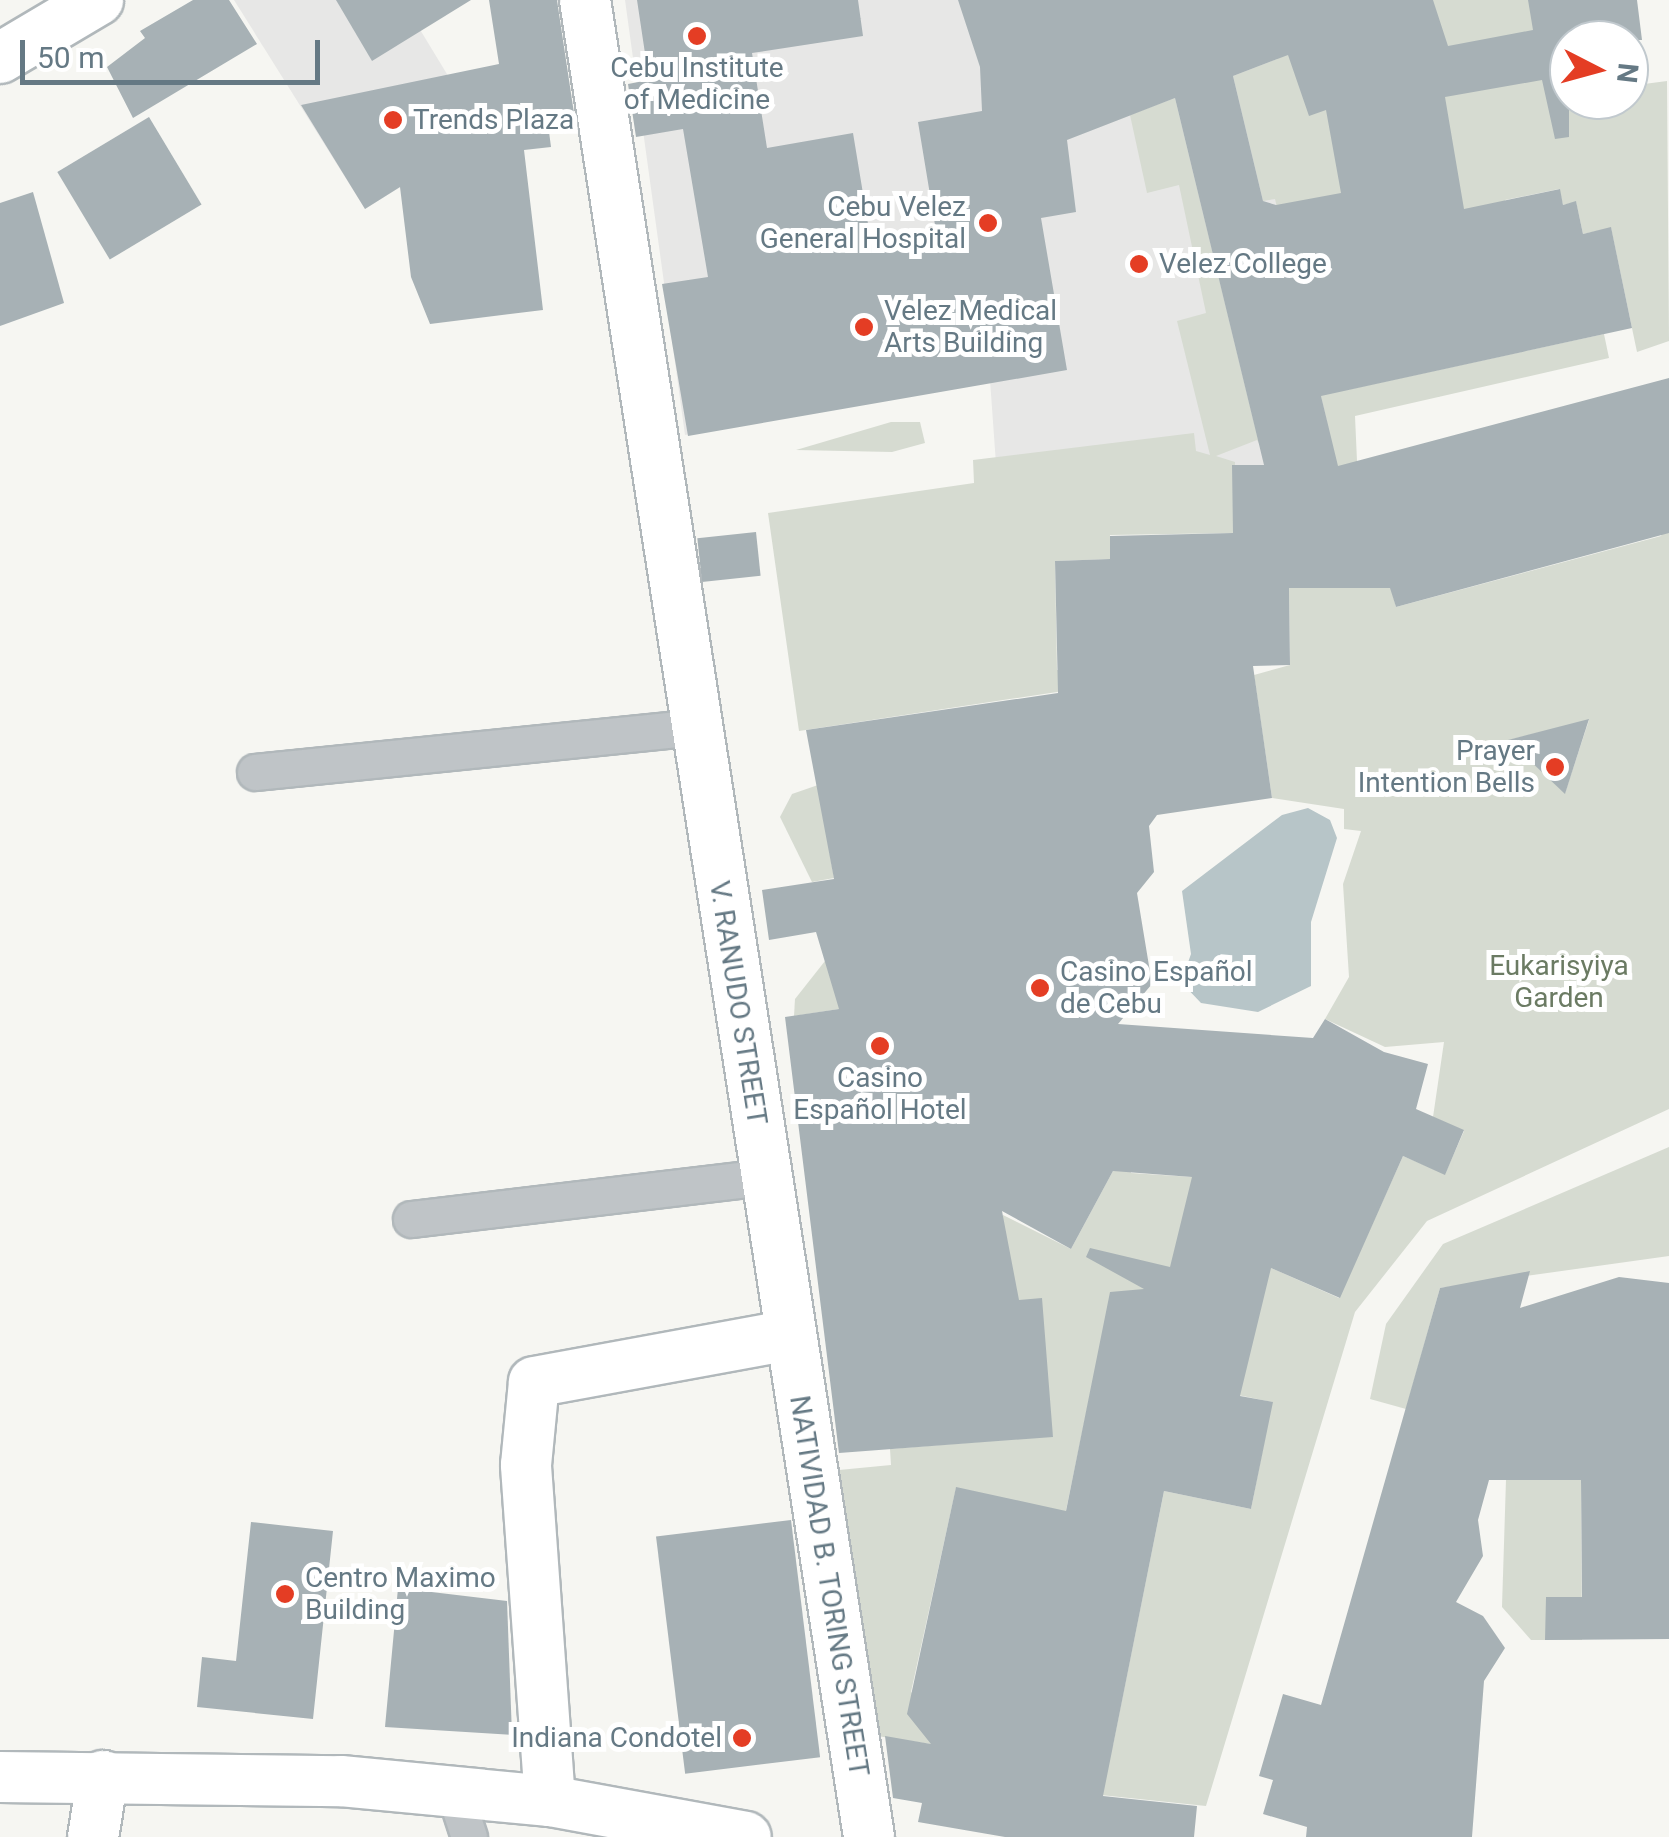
<!DOCTYPE html>
<html>
<head>
<meta charset="utf-8">
<style>
  body { margin:0 }
  #map { position:relative; width:1669px; height:1837px; overflow:hidden; background:#f6f6f2; font-family:Roboto,sans-serif }
  div>[style] { position:absolute }
  .built>* { inset:0; background:#e7e7e6 }
  .green>* { inset:0; background:#d6dbd1 }
  .water>* { inset:0; background:#b7c5c8 }
  .building>* { inset:0; background:#a7b1b5; transform-origin:0 0 }
  .roads { filter:drop-shadow(2px 0 #b1b8bb) drop-shadow(-2px 0 #b1b8bb) drop-shadow(0 2px #b1b8bb) drop-shadow(0 -2px #b1b8bb) }
  .street>* { height:35px; margin:-17.5px; padding:0 17.5px; transform-origin:17.5px; border-radius:17.5px; background:#bfc4c7 }
  .secondary>* { height:50px; margin:-25px; padding:0 25px; transform-origin:25px; border-radius:25px; background:#fff }
  .dots>* { width:28px; height:28px; translate:-50% -50%; box-sizing:border-box; border:5px solid #fff; border-radius:50% }
  span { translate:-50% -50%; white-space:nowrap; text-align:center; line-height:1.15; -webkit-text-stroke:10px #fff; paint-order:stroke }
  .poi-label { font-size:28px; color:#657984 }
  .left { translate:0 -50%; text-align:left }
  .right { translate:-100% -50%; text-align:right }
  .park-label { font-size:28px; color:#6b7b63 }
  .street-label { font-size:28px; color:#657984 }
  .north { position:absolute; left:1549px; top:20px; width:100px; height:100px; box-sizing:border-box; background:#fff; border:2px solid #c1c9ce; border-radius:50%; rotate:96deg; font-size:28px; font-weight:700; line-height:40px; text-align:center; color:#657984 }
  .north::after { content:''; display:block; margin:auto; width:35px; height:45px; background:#e43d24; clip-path:polygon(50% 0,100% 100%,50% 72%,0 100%) }
  .scale { position:absolute; left:20px; top:40px; width:300px; height:45px; box-sizing:border-box; border:5px solid #657984; border-top:0; padding-left:12px; font-size:30px; line-height:35px; white-space:nowrap; color:#657984; -webkit-text-stroke:8px #fff; paint-order:stroke }
</style>
</head>
<body>
<div id="map">
  <div class="built">
    <div style="clip-path:polygon(234px 0,402px 0,484px 135px,365px 209px)"></div>
    <div style="clip-path:polygon(625px 0,1266px 0,1340px 457px,998px 492px,990px 380px,685px 435px)"></div>
  </div>
  <div class="green">
    <div style="clip-path:polygon(evenodd,1255px 0,1613px 0,1569px 40px,1569px 100px,1629px 100px,1629px 86px,1667px 81px,1669px 341px,1637px 352px,1611px 228px,1583px 234px,1576px 202px,1563px 205px,1559px 189px,1505px 200px,1507px 217px,1346px 390px,1604px 334px,1609px 358px,1355px 416px,1357px 461px,1396px 607px,1661px 536px,1669px 518px,1669px 1109px,1427px 1221px,1355px 1312px,1206px 1806px,1091px 1794px,1113px 1745px,1164px 1491px,1251px 1509px,1272px 1402px,1096px 1366px,1023px 1717px,956px 1488px,911px 1692px,983px 1752px,877px 1736px,839px 1470px,891px 1465px,890px 1449px,1053px 1436px,987px 1303px,1003px 1215px,1071px 1249px,1128px 1143px,1131px 1173px,1284px 1183px,1251px 1259px,1339px 1298px,1403px 1156px,1445px 1174px,1464px 1131px,1433px 1117px,1444px 1042px,1385px 1047px,1325px 1019px,1349px 977px,1343px 884px,1361px 831px,1344px 829px,1344px 809px,1272px 798px,1254px 675px,1290px 665px,1289px 588px,1343px 587px,1257px 440px,1216px 456px,1235px 462px,1233px 533px,1110px 535px,1110px 559px,1055px 561px,1057px 670px,1135px 669px,1136px 680px,799px 731px,768px 513px,974px 483px,973px 460px,1194px 433px,1196px 451px,1210px 455px,1177px 321px,1206px 313px,1179px 185px,1147px 193px,1130px 115px,1175px 98px,1258px 439px,1327px 422px,1275px 199px,1263px 201px,1233px 76px,1277px 59px,1255px 0,1589px 720px,1565px 793px,1509px 741px,1509px 740px,1589px 720px)"></div>
    <div style="clip-path:polygon(891px 422px,920px 422px,925px 443px,892px 452px,796px 450px)"></div>
    <div style="clip-path:polygon(818px 785px,834px 878px,812px 882px,780px 817px,792px 794px)"></div>
    <div style="clip-path:polygon(825px 961px,852px 1007px,794px 1016px,795px 999px)"></div>
    <div style="clip-path:polygon(1669px 1147px,1669px 1256px,1440px 1288px,1406px 1409px,1370px 1399px,1386px 1324px,1443px 1244px)"></div>
    <div style="clip-path:polygon(1506px 1480px,1581px 1480px,1582px 1640px,1531px 1640px,1502px 1607px)"></div>
  </div>
  <div class="water">
    <div style="clip-path:polygon(1308px 808px,1330px 820px,1337px 838px,1311px 922px,1311px 986px,1258px 1012px,1201px 1003px,1181px 982px,1191px 954px,1182px 891px,1282px 815px)"></div>
  </div>
  <div class="building">
    <div style="clip-path:polygon(193px 0,229px 0,257px 44px,133px 118px,107px 67px,145px 38px,140px 31px)"></div>
    <div style="clip-path:polygon(336px 0,471px 0,372px 61px)"></div>
    <div style="clip-path:polygon(489px 0,557px 0,575px 120px,548px 124px,551px 147px,524px 150px,543px 310px,430px 324px,411px 277px,400px 187px,365px 209px,301px 105px,499px 64px)"></div>
    <div style="clip-path:polygon(evenodd,637px 0,858px 0,863px 36px,752px 53px,767px 148px,853px 133px,872px 248px,937px 237px,918px 122px,982px 111px,980px 67px,958px 0,1433px 0,1448px 46px,1533px 30px,1528px 0,1637px 0,1642px 40px,1569px 40px,1569px 137px,1555px 139px,1542px 80px,1445px 97px,1464px 209px,1560px 189px,1563px 205px,1576px 201px,1583px 234px,1611px 227px,1632px 328px,1321px 396px,1338px 466px,1669px 378px,1669px 533px,1396px 607px,1390px 588px,1289px 588px,1290px 665px,1253px 666px,1272px 798px,1157px 815px,1149px 826px,1154px 872px,1137px 893px,1152px 984px,1118px 1024px,1313px 1038px,1325px 1019px,1384px 1052px,1428px 1064px,1416px 1109px,1464px 1130px,1445px 1175px,1403px 1156px,1340px 1298px,1271px 1268px,1240px 1396px,1273px 1402px,1251px 1509px,1164px 1491px,1103px 1796px,1197px 1806px,1194px 1837px,1005px 1837px,918px 1822px,922px 1803px,893px 1798px,885px 1736px,931px 1744px,907px 1714px,956px 1487px,1066px 1511px,1110px 1292px,1144px 1289px,1086px 1257px,1090px 1248px,1170px 1267px,1192px 1177px,1113px 1171px,1071px 1249px,1002px 1211px,1019px 1300px,1042px 1298px,1053px 1437px,839px 1453px,785px 1017px,839px 1009px,816px 932px,769px 940px,762px 890px,834px 879px,806px 730px,1058px 693px,1055px 561px,1110px 559px,1110px 536px,1233px 533px,1232px 465px,1264px 465px,1175px 98px,1067px 140px,1076px 212px,1041px 218px,1067px 370px,688px 436px,662px 284px,708px 277px,683px 129px,636px 137px,628px 84px,649px 80px,637px 0,1288px 55px,1309px 116px,1326px 110px,1341px 193px,1276px 205px,1263px 201px,1233px 76px,1288px 55px)"></div>
    <div style="left:149px;top:117px;width:102px;height:107px;rotate:59deg"></div>
    <div style="clip-path:polygon(33px 192px,64px 303px,0 326px,0 203px)"></div>
    <div style="left:756px;top:532px;width:44px;height:59px;rotate:84deg"></div>
    <div style="clip-path:polygon(1589px 719px,1565px 794px,1508px 740px)"></div>
    <div style="clip-path:polygon(1530px 1271px,1520px 1308px,1619px 1277px,1669px 1283px,1669px 1639px,1545px 1640px,1546px 1597px,1582px 1597px,1581px 1480px,1489px 1480px,1478px 1520px,1483px 1556px,1456px 1602px,1483px 1616px,1505px 1648px,1484px 1681px,1472px 1837px,1306px 1837px,1307px 1827px,1263px 1814px,1273px 1780px,1259px 1776px,1283px 1694px,1321px 1705px,1440px 1288px)"></div>
    <div style="left:791px;top:1520px;width:239px;height:136px;rotate:83deg"></div>
    <div style="clip-path:polygon(251px 1522px,333px 1531px,313px 1719px,197px 1707px,202px 1657px,236px 1661px)"></div>
    <div style="clip-path:polygon(398px 1588px,507px 1601px,512px 1735px,385px 1727px)"></div>
  </div>
  <div class="roads">
    <div class="street">
      <div style="left:255px;top:772px;width:443px;rotate:-5.8deg"></div>
      <div style="left:411px;top:1219px;width:356px;rotate:-6.8deg"></div>
      <div style="left:454px;top:1791px;width:48px;rotate:71.9deg"></div>
    </div>
    <div class="secondary">
      <div style="left:585px;top:0;width:1859px;rotate:81.21deg"></div>
      <div style="left:0;top:58px;width:114px;rotate:-30.6deg"></div>
      <div style="left:0;top:1777px;width:341px;rotate:0.7deg"></div>
      <div style="left:341px;top:1781px;width:210px;rotate:5.5deg"></div>
      <div style="left:550px;top:1801px;width:199px;rotate:10.4deg"></div>
      <div style="left:550px;top:1801px;width:337px;rotate:-94.1deg"></div>
      <div style="left:526px;top:1465px;width:83px;rotate:-84.5deg"></div>
      <div style="left:534px;top:1382px;width:259px;rotate:-10.4deg"></div>
      <div style="left:93px;top:1837px;width:62px;rotate:-80.7deg"></div>
    </div>
  </div>
  <div class="dots">
    <div style="left:697px;top:36px;background:#e43d24"></div>
    <div style="left:393px;top:120px;background:#e43d24"></div>
    <div style="left:988px;top:223px;background:#e43d24"></div>
    <div style="left:1139px;top:264px;background:#e43d24"></div>
    <div style="left:864px;top:327px;background:#e43d24"></div>
    <div style="left:1555px;top:767px;background:#e43d24"></div>
    <div style="left:1040px;top:988px;background:#e43d24"></div>
    <div style="left:880px;top:1046px;background:#e43d24"></div>
    <div style="left:285px;top:1594px;background:#e43d24"></div>
    <div style="left:742px;top:1738px;background:#e43d24"></div>
  </div>
  <div class="poi-label">
    <span style="left:697px;top:84px">Cebu Institute<br>of Medicine</span>
    <span class="left" style="left:413px;top:120px">Trends Plaza</span>
    <span class="right" style="left:966px;top:223px">Cebu Velez<br>General Hospital</span>
    <span class="left" style="left:1159px;top:264px">Velez College</span>
    <span class="left" style="left:884px;top:327px">Velez Medical<br>Arts Building</span>
    <span class="right" style="left:1535px;top:767px">Prayer<br>Intention Bells</span>
    <span class="left" style="left:1060px;top:988px">Casino Español<br>de Cebu</span>
    <span style="left:880px;top:1094px">Casino<br>Español Hotel</span>
    <span class="left" style="left:305px;top:1594px">Centro Maximo<br>Building</span>
    <span class="right" style="left:722px;top:1738px">Indiana Condotel</span>
  </div>
  <div class="park-label">
    <span style="left:1559px;top:982px">Eukarisyiya<br>Garden</span>
  </div>
  <div class="street-label">
    <span style="left:738px;top:1003px;rotate:81deg">V. RANUDO STREET</span>
    <span style="left:829px;top:1586px;rotate:81deg">NATIVIDAD B. TORING STREET</span>
  </div>
  <div class="north">N</div>
  <div class="scale">50 m</div>
</div>
</body>
</html>
